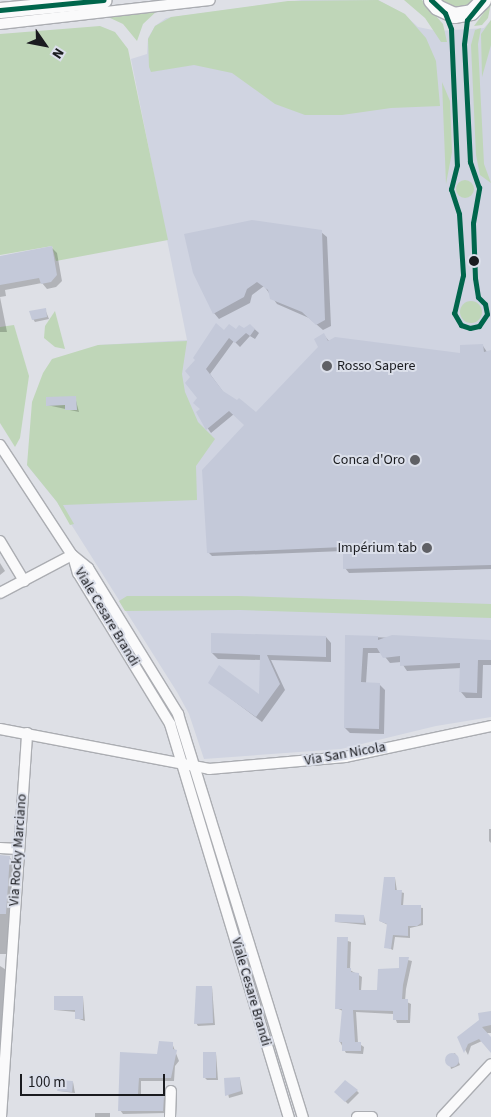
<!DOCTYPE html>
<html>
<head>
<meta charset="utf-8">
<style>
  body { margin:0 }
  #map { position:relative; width:491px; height:1117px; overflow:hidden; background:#dee0e6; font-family:"Source Sans 3",sans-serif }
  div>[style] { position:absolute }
  .built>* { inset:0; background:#d0d4e1 }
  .green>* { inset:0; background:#bfd6b8 }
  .round { border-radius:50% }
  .shadow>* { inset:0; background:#0003; transform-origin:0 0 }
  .building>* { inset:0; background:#c4c9d9; transform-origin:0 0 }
  .roads { filter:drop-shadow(1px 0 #abadb2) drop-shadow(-1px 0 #abadb2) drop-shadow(0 1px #abadb2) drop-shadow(0 -1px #abadb2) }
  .street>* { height:10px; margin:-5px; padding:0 5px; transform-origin:5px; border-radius:5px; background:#fafafb }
  .secondary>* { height:15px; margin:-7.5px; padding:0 7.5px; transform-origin:7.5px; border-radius:7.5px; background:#fafafb }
  .bus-1>* { height:5px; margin:-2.5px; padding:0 2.5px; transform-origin:2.5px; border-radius:2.5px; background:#00664c }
  .dots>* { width:14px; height:14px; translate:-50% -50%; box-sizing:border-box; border:2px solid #dbdfea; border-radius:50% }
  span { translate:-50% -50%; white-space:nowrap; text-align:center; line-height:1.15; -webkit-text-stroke:4px #dbdfea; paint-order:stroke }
  .poi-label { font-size:14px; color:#1a1b1f }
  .left { translate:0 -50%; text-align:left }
  .right { translate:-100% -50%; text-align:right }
  .street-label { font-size:14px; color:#1a1b1f }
  .north { position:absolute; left:20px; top:20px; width:50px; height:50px; -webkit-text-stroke:4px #dbdfea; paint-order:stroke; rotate:123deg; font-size:14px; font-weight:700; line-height:20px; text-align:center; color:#1a1b1f }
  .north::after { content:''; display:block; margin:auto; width:18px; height:22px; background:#1a1b1f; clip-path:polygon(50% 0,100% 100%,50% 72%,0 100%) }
  .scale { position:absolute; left:20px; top:1074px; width:145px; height:22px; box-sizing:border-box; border:2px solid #1a1b1f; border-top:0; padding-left:6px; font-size:15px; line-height:18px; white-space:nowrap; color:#1a1b1f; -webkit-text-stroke:4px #dbdfea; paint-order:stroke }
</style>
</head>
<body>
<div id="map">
  <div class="built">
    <div style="clip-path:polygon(302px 0,378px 0,404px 14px,418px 27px,438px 31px,484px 28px,491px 20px,491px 717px,436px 726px,341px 749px,204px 759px,189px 714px,177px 692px,57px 502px,27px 465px,98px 345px,187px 340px,131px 59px,147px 54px,148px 38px,155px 26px,166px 18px)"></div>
  </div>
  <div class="green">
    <div style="clip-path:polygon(378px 0,405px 14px,426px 38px,436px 61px,440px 106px,391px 108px,342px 115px,305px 115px,275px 104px,232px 73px,194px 65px,151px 72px,149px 67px,148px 39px,155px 26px,171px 17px,288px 1px)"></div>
    <div style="clip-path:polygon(404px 0,422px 0,443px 24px,447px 42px,441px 42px,425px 18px)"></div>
    <div style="clip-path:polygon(439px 0,476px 0,458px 9px)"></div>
    <div style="clip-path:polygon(491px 3px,488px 18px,482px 25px,474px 26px)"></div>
    <div style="clip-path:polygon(158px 10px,143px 24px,137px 41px,123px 24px,108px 17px)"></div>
    <div style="clip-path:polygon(491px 20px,491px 45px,482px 77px,481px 34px)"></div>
    <div style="clip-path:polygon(100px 26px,115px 32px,128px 49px,168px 240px,56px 261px,52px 246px,0 255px,0 34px)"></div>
    <div style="clip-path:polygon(481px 28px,478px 44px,484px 164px,491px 183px,480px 175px,476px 155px,471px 45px,475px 30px)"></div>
    <div style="clip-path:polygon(442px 82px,450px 101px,452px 152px,446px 184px)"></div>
    <div class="round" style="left:456px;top:180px;width:18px;height:18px"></div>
    <div class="round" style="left:460px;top:301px;width:22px;height:22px"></div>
    <div style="clip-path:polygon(55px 311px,65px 349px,55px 347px,44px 338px,45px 326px)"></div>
    <div style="clip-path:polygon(14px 325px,29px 376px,20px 438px,15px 447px,0 423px,0 327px)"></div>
    <div style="clip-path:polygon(187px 341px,182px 374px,185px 392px,198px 422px,215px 439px,196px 466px,197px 500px,63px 505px,74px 524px,70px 525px,57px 502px,27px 465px,32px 402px,43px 373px,52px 359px,98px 345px)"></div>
    <div style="clip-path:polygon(127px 596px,238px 596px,491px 604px,491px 618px,240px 610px,125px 611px,119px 601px)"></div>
  </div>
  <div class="shadow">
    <div style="clip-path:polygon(321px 232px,327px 237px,331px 326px,323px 330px,309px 318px,277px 304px,264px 286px,252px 295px,250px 303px,219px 319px,214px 313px)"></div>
    <div style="clip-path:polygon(52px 248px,57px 253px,62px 281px,56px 287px,47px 289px,42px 283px,5px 290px,6px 296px,0 297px,7px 332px,0 332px,0 257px)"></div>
    <div style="clip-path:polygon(45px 309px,49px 319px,35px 322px,33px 319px)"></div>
    <div style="clip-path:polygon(250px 325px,259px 333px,255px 339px,250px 336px,240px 347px,234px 341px,210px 374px,224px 393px,256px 414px,320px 347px,324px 335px,329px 341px,462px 354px,483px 346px,487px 352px,491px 351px,491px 569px,349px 573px,345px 568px,344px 551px,212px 556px,208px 552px,245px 425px,234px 414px,211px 433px,197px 413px,202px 409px,199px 398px,187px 383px,224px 332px,244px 330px)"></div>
    <div style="clip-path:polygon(75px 397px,79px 412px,47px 405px)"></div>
    <div style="clip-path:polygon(0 563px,5px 571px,0 575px)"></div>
    <div style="clip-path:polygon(346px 636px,491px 642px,491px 665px,483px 665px,482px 698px,466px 698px,461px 692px,461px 668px,407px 671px,401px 662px,390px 663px,382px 653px,368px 653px,366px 683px,379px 684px,385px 690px,384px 734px,350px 733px,345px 728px)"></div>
    <div style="clip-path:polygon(326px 637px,331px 643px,331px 662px,271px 660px,285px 690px,262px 722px,210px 683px,260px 696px,261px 660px,218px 659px,212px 653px)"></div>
    <div style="clip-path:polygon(489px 829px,491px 829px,491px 843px,489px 841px)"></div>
    <div style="clip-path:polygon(0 856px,9px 857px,14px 862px,9px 954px,0 954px)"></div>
    <div style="clip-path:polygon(395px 878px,397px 891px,404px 893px,403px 906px,423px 908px,423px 925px,410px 928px,410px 938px,395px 937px,393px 950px,386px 947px,388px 925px,380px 921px)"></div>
    <div style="clip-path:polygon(364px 916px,366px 925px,336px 922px)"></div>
    <div style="clip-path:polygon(338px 938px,351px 942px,350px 970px,362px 977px,361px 991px,379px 991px,400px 969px,400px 958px,412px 961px,406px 989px,405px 1001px,411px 1004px,410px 1023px,397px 1023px,394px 1014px,356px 1012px,358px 1043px,364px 1047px,363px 1054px,346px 1053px,340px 1042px,343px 1011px,336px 1008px)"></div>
    <div style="clip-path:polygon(0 966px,8px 971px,0 1073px)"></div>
    <div style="clip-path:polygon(212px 987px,215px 1025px,198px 1026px,196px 1023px)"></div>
    <div style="clip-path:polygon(83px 997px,85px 1021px,76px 1018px,76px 1012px,55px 1010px)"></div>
    <div style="clip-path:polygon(491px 1014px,491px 1033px,486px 1033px,491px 1039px,491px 1050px,482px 1041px,471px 1046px,468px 1055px,459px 1038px)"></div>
    <div style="clip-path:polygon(172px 1043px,179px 1061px,175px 1066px,174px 1081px,141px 1081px,141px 1095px,163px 1097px,167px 1100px,166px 1113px,123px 1114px,120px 1110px,121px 1054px,158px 1055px)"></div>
    <div style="clip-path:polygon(216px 1053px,218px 1080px,207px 1080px,204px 1077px)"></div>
    <div style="clip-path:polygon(455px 1053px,460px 1065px,451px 1069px,448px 1056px)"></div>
    <div style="clip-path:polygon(225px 1079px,240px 1079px,243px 1094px,229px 1098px)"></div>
    <div style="clip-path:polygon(73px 1082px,75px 1093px,59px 1091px)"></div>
    <div style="clip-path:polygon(357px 1091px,359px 1093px,348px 1104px,336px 1092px)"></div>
    <div style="left:95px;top:1113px;width:15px;height:4px"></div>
  </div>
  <div class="building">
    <div style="clip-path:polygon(252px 220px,322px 230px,325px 320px,316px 325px,302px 312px,270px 299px,268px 290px,257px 282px,247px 289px,244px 297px,213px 314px,193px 273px,184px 234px)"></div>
    <div style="clip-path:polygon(52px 246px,57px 275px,51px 282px,41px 284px,39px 278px,0 285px,0 256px)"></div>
    <div style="clip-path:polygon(46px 308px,47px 317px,32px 320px,29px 311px)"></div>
    <div style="clip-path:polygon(216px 323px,224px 330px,229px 324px,236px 329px,239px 325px,244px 328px,250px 324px,255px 329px,250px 336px,246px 333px,235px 343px,229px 338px,206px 369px,223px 391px,237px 400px,239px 398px,256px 412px,318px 347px,314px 339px,324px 333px,328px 341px,335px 337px,460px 353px,460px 345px,483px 344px,484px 352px,491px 350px,491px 565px,343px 569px,343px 547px,207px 553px,202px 470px,244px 425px,229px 411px,206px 430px,196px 412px,200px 409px,193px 403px,197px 398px,185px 383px,190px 377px,185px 371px,195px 360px,193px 358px)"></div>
    <div style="clip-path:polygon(76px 396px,77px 410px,65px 410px,65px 405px,46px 406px,46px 397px)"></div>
    <div style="clip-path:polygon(211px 633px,326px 636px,326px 657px,267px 655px,280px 684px,256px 717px,208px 683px,219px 665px,259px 694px,260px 655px,211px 653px)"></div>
    <div style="clip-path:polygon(345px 635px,378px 636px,378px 640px,392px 635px,491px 640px,491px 660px,478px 660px,477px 693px,459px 692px,460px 663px,400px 666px,400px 656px,383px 658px,377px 648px,363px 648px,361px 682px,380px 683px,379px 729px,344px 728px)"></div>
    <div style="clip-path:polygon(0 855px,10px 856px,6px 914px,0 914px)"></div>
    <div style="clip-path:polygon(384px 877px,395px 877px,395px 890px,402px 890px,401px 905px,421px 905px,421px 923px,417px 926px,408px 926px,408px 936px,393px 935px,391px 949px,384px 948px,387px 924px,379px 921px)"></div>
    <div style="left:335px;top:914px;width:29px;height:8px;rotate:2deg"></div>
    <div style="clip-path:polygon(337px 937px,348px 937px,347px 968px,351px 968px,351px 972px,359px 973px,359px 990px,377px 990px,378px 969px,399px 968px,399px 957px,409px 957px,403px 985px,402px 999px,408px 999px,408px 1020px,393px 1020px,393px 1011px,353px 1010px,355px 1042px,361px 1042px,361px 1051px,342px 1051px,342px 1042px,339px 1042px,342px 1009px,335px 1009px)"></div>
    <div style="clip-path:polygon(196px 986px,212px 986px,213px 1023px,194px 1024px)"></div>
    <div style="clip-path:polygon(54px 996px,83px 996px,83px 1019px,75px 1019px,75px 1010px,54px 1010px)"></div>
    <div style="clip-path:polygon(491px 1011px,491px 1025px,482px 1027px,491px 1037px,491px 1053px,479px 1039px,468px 1044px,464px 1053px,457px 1037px,479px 1020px,478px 1013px)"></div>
    <div style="clip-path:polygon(159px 1041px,173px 1042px,173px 1049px,177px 1050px,171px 1078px,139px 1078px,138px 1094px,164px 1096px,163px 1111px,118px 1111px,120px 1052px,157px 1054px)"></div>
    <div style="left:203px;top:1052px;width:13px;height:26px"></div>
    <div class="round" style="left:445px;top:1053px;width:14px;height:14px"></div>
    <div style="clip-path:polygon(240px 1077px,241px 1091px,225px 1096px,224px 1078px)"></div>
    <div style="left:58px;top:1080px;width:15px;height:11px;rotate:4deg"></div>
    <div style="clip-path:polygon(345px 1080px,358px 1090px,345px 1102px,334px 1092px)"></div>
  </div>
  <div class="roads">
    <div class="street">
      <div style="left:0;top:24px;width:211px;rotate:-6.5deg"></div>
      <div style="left:0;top:445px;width:131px;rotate:56.8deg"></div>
      <div style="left:72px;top:555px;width:21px;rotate:39deg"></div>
      <div style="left:88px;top:568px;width:172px;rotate:58.3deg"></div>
      <div style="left:178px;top:714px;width:422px;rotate:72.8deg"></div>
      <div style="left:0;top:541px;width:47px;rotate:59deg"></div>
      <div style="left:73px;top:556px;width:18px;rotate:74deg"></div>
      <div style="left:78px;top:573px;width:177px;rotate:58.6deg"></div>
      <div style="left:170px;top:724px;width:411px;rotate:73.2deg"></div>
      <div style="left:0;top:593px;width:81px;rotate:-27.8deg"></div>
      <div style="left:0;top:729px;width:213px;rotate:10.8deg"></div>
      <div style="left:209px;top:769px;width:137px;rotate:-5deg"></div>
      <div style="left:345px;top:757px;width:149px;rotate:-12deg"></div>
      <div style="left:0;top:848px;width:18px;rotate:3deg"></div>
      <div style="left:1px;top:1117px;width:385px;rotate:-86.1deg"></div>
      <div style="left:170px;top:1117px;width:26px;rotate:-88deg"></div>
      <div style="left:357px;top:1117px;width:15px"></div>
      <div style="left:442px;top:1117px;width:72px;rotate:-47.2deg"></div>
    </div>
    <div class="secondary">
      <div style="left:431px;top:0;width:9px;rotate:49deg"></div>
      <div style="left:437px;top:7px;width:19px;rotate:25deg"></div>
      <div style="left:454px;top:15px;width:17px;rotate:-10deg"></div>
      <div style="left:471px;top:12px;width:17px;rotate:-45deg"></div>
      <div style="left:0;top:10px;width:104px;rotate:-5.5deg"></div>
    </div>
  </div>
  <div class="bus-1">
    <div style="left:431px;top:0;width:19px;rotate:43deg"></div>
    <div style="left:445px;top:13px;width:17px;rotate:69deg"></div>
    <div style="left:451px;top:29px;width:136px;rotate:87.5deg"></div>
    <div style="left:457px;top:165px;width:25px;rotate:104deg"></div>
    <div style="left:451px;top:189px;width:26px;rotate:72deg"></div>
    <div style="left:459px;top:214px;width:61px;rotate:86.2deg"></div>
    <div style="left:463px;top:275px;width:39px;rotate:103deg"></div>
    <div style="left:454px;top:313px;width:14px;rotate:60deg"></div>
    <div style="left:461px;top:325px;width:9px;rotate:18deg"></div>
    <div style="left:470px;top:328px;width:9px;rotate:-13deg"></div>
    <div style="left:479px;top:326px;width:14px;rotate:-56deg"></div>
    <div style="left:487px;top:314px;width:10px;rotate:-101deg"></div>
    <div style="left:485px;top:304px;width:10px;rotate:-135deg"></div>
    <div style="left:478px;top:297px;width:19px;rotate:-99deg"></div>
    <div style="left:475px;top:278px;width:55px;rotate:-92.1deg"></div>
    <div style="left:473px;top:223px;width:36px;rotate:-80deg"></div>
    <div style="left:479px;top:188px;width:28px;rotate:-109deg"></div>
    <div style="left:470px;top:162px;width:118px;rotate:-92.9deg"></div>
    <div style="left:464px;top:44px;width:24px;rotate:-83deg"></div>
    <div style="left:467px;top:20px;width:26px;rotate:-51deg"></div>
    <div style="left:0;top:10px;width:104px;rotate:-5.5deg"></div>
  </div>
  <div class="dots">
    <div style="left:474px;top:261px;background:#1a1b1f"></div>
    <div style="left:327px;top:366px;background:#5f6065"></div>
    <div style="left:415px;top:460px;background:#5f6065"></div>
    <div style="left:427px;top:548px;background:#5f6065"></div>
  </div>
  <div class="poi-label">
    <span class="left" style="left:337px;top:366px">Rosso Sapere</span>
    <span class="right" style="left:405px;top:460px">Conca d'Oro</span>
    <span class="right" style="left:417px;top:548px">Impérium tab</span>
  </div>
  <div class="street-label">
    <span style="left:107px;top:617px;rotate:59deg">Viale Cesare Brandi</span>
    <span style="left:345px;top:754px;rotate:-10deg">Via San Nicola</span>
    <span style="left:18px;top:850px;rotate:-86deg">Via Rocky Marciano</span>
    <span style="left:251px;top:992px;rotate:74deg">Viale Cesare Brandi</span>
  </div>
  <div class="north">N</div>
  <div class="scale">100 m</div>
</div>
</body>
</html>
